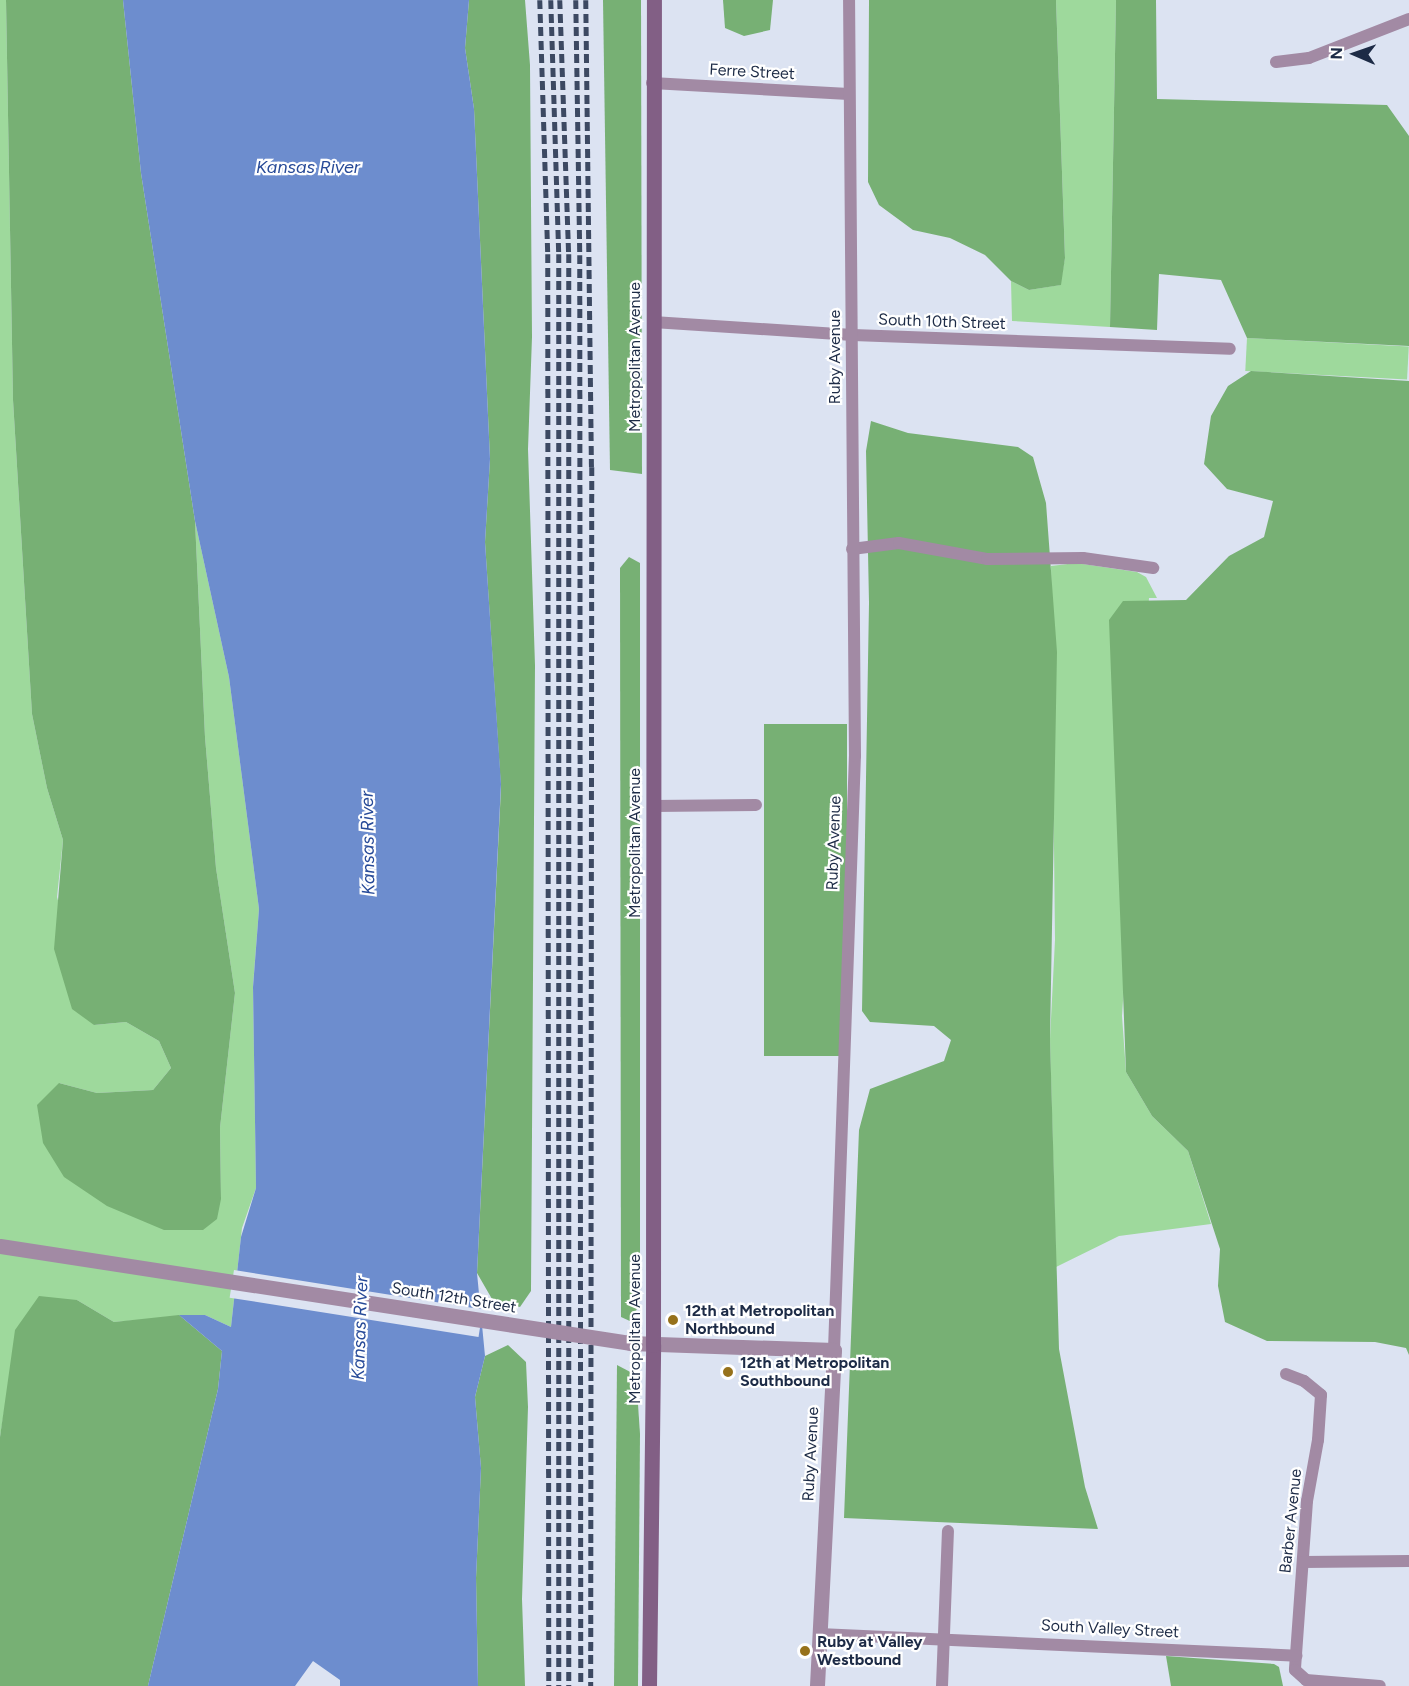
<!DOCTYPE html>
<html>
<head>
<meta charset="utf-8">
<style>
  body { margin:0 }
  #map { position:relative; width:1409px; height:1686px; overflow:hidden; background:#dce3f2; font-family:Figtree,sans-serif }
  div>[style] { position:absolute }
  .green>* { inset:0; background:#9ed99c; transform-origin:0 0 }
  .forest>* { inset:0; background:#77b074; transform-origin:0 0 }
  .water>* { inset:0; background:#6d8dce }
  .pier>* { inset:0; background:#dce3f2; transform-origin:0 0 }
  .minor>* { height:12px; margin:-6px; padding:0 6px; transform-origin:6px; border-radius:6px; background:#a28aa4 }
  .tertiary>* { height:15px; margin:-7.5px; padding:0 7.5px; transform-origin:7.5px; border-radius:7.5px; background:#a28aa4 }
  .secondary>* { height:15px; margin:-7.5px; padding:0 7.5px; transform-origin:7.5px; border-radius:7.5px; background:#825f85 }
  .rail>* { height:4.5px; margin-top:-2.25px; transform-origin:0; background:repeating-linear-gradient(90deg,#3c4962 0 9px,transparent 0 13.5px) }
  .tertiary-bridge>* { height:15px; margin:-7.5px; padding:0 7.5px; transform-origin:7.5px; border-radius:7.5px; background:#a28aa4 }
  .dots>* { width:16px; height:16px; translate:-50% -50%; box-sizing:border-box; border:3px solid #fff; border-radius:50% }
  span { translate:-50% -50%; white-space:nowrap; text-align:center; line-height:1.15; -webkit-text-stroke:4.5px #fff; paint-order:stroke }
  .street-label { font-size:16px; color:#1d2b46 }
  .poi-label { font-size:16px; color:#1d2b46; font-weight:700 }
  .left { translate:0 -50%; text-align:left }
  .water-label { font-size:18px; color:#274a98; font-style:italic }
  .north { position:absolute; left:1325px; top:24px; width:60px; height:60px; -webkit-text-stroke:4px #fff; paint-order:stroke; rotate:272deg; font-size:16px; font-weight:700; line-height:24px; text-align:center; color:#1d2b46 }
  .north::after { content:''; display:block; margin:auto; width:21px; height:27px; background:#1d2b46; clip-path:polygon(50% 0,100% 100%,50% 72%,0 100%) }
</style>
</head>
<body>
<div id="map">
  <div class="green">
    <div style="clip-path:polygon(0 0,6px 0,13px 400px,32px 714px,47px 788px,63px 840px,57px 897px,94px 1025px,126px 1022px,159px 1041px,171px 1068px,153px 1090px,97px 1093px,59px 1083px,221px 1199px,220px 1128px,235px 993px,216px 868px,205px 737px,195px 521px,229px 677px,259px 909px,253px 986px,256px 1188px,242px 1228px,231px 1327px,205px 1315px,114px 1322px,77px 1300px,7px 1394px,0 1437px)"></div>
    <div style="clip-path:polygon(1056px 0,1116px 0,1110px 327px,1012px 321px,1011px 281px,1029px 290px,1060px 285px,1065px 258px)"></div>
    <div style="left:1247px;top:338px;width:162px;height:33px;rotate:3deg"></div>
    <div style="clip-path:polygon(1076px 563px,1137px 572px,1146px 577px,1157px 598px,1149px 598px,1122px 1016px,1126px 1072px,1152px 1116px,1188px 1151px,1211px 1224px,1119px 1236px,1056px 1267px,1050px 1039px,1055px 940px,1051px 566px)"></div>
  </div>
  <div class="forest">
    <div style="clip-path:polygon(6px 0,123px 0,141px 173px,195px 521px,205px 737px,216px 868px,235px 993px,220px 1128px,221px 1199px,217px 1219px,203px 1230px,164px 1230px,107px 1206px,64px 1177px,43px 1143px,37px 1105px,59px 1083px,97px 1093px,153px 1090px,171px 1068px,159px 1041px,126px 1022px,94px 1025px,72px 1009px,54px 949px,63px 840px,47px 788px,32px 714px,13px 400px)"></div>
    <div style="clip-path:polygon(469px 0,525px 0,530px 65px,532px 337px,528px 449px,535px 665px,531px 1291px,520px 1307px,492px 1299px,477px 1273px,501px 788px,485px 542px,490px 459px,474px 109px,465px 48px)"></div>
    <div style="clip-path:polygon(603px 0,641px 0,642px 474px,610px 470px)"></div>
    <div style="clip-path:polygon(723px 0,773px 0,770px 30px,744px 36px,725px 28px)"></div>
    <div style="clip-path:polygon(869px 0,1056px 0,1065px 258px,1061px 285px,1029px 290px,1011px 281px,985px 255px,950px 238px,913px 230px,879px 205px,868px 182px)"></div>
    <div style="clip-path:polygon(1116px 0,1156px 0,1157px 99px,1387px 105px,1409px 136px,1409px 346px,1247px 338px,1221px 280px,1159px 274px,1157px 330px,1110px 327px)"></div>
    <div style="clip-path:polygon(1251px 371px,1409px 381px,1409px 1355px,1406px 1348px,1375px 1342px,1267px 1341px,1225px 1322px,1218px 1286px,1220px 1249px,1188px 1151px,1152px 1116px,1126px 1072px,1109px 620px,1123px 601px,1186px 600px,1229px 556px,1264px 537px,1273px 501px,1227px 489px,1204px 464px,1211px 416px,1228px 386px)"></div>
    <div style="clip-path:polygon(871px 421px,908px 433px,1018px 447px,1033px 457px,1046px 503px,1057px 652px,1050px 1039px,1059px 1349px,1085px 1487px,1098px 1529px,844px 1518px,859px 1130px,870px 1089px,944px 1061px,951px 1040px,934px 1026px,870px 1022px,862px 1011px,869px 603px,866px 451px)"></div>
    <div style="clip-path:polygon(629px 557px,640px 563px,640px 1300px,632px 1322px,621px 1317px,620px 568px)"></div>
    <div style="left:764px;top:724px;width:83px;height:332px"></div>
    <div style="clip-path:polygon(39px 1296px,77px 1300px,114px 1322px,179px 1315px,222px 1351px,218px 1389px,148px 1686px,0 1686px,0 1437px,15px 1330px)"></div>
    <div style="clip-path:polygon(508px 1345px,526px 1362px,528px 1407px,522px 1599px,525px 1686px,478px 1686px,476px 1578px,481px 1468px,475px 1397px,485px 1356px)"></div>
    <div style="clip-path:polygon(617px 1365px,636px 1375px,640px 1434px,638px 1686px,614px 1686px)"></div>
    <div style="clip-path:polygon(1166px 1656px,1274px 1664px,1279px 1667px,1283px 1686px,1171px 1686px)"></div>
  </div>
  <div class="water">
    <div style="clip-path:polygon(123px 0,469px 0,465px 48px,474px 109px,490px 459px,485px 542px,501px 784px,477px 1273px,485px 1356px,475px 1397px,481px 1468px,476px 1578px,478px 1686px,340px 1686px,340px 1680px,313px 1661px,295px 1686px,148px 1686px,218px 1389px,222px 1351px,179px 1315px,205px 1315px,231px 1327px,241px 1237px,256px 1188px,253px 987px,259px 909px,229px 677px,195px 521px,141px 173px)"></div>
  </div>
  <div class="pier">
    <div style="left:234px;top:1270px;width:252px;height:28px;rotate:9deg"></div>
  </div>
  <div class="minor">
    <div style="left:1276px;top:62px;width:33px;rotate:-7deg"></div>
    <div style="left:1309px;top:58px;width:107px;rotate:-21.3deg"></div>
    <div style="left:652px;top:83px;width:197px;rotate:3.2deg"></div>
    <div style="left:653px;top:322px;width:200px;rotate:3.7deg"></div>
    <div style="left:853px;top:335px;width:377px;rotate:2.1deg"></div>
    <div style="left:852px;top:549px;width:47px;rotate:-7.3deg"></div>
    <div style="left:899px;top:543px;width:89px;rotate:10.3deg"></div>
    <div style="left:987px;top:559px;width:96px;rotate:-0.6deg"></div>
    <div style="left:1083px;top:558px;width:71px;rotate:8.1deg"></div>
    <div style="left:653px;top:806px;width:103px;rotate:-0.6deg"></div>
    <div style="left:834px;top:1350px;width:594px;rotate:-87.98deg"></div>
    <div style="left:855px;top:756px;width:756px;rotate:-90.45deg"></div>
    <div style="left:1286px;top:1374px;width:19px;rotate:21deg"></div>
    <div style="left:1304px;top:1381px;width:22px;rotate:39deg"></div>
    <div style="left:1321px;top:1395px;width:45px;rotate:93.8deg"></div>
    <div style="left:1318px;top:1440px;width:62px;rotate:100.2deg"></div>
    <div style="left:1307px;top:1501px;width:169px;rotate:94.1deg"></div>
    <div style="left:1295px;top:1670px;width:15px;rotate:42deg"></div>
    <div style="left:1306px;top:1680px;width:74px;rotate:4.6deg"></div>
    <div style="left:1303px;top:1562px;width:106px;rotate:-0.5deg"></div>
    <div style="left:819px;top:1634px;width:478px;rotate:2.6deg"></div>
    <div style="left:942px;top:1686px;width:155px;rotate:-87.8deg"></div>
  </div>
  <div class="tertiary">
    <div style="left:630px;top:1343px;width:204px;rotate:2deg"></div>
    <div style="left:834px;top:1350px;width:336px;rotate:92.9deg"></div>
  </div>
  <div class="secondary">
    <div style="left:649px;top:1686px;width:341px;rotate:-89.3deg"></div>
    <div style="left:653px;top:1345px;width:1345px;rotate:-89.96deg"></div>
  </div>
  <div class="rail">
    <div style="left:540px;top:0;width:254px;rotate:88.2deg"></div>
    <div style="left:548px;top:254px;width:1432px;rotate:89.96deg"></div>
    <div style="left:551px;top:0;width:254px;rotate:88.2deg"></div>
    <div style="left:559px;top:254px;width:1432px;rotate:90deg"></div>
    <div style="left:560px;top:0;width:254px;rotate:88deg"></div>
    <div style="left:569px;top:254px;width:1432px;rotate:90deg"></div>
    <div style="left:576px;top:0;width:255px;rotate:89.1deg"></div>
    <div style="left:580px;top:255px;width:1431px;rotate:89.96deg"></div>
    <div style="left:586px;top:0;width:467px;rotate:89.3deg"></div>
    <div style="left:592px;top:467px;width:1219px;rotate:90.05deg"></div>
  </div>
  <div class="tertiary-bridge">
    <div style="left:0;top:1246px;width:637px;rotate:8.75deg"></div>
  </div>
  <div class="dots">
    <div style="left:673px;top:1320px;background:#96711b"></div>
    <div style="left:728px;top:1372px;background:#96711b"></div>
    <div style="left:805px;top:1651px;background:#96711b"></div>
  </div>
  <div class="street-label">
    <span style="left:752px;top:72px;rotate:3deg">Ferre Street</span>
    <span style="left:942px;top:322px;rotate:2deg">South 10th Street</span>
    <span style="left:635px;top:357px;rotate:-90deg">Metropolitan Avenue</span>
    <span style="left:835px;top:357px;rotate:-90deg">Ruby Avenue</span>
    <span style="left:635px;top:843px;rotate:-90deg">Metropolitan Avenue</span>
    <span style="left:834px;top:843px;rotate:-88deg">Ruby Avenue</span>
    <span style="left:454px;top:1298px;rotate:9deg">South 12th Street</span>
    <span style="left:635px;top:1329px;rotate:-90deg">Metropolitan Avenue</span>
    <span style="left:811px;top:1454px;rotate:-87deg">Ruby Avenue</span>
    <span style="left:1291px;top:1521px;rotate:-84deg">Barber Avenue</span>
    <span style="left:1110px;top:1629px;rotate:3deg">South Valley Street</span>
  </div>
  <div class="poi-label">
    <span class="left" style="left:685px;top:1320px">12th at Metropolitan<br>Northbound</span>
    <span class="left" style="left:740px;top:1372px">12th at Metropolitan<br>Southbound</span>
    <span class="left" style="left:817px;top:1651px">Ruby at Valley<br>Westbound</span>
  </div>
  <div class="water-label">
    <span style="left:308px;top:167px">Kansas River</span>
    <span style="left:368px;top:843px;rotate:-91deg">Kansas River</span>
    <span style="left:360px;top:1328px;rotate:-88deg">Kansas River</span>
  </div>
  <div class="north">N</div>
</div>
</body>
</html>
